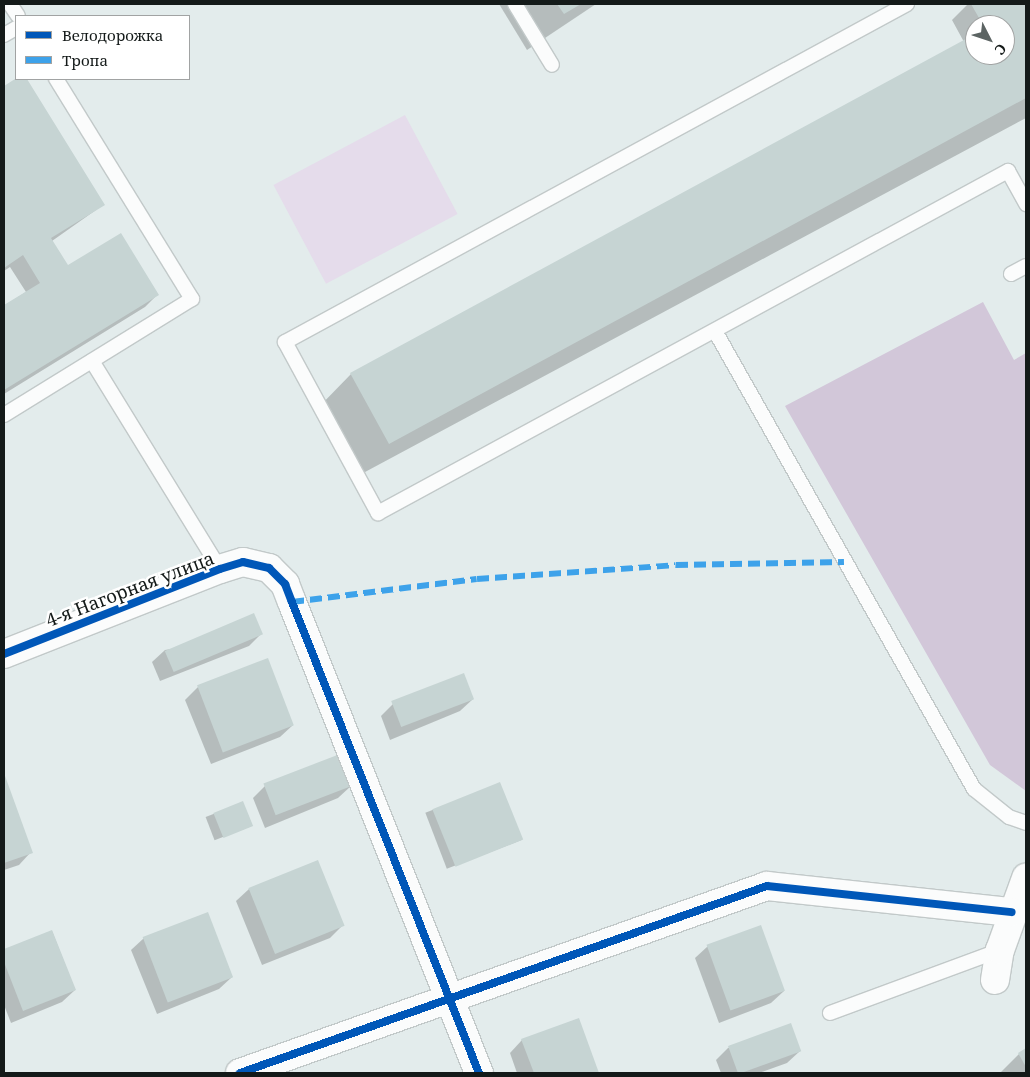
<!DOCTYPE html>
<html>
<head>
<meta charset="utf-8">
<style>
  body { margin:0 }
  #map { position:relative; width:1030px; height:1077px; overflow:hidden; background:#e3ecec; font-family:"Noto Serif",serif }
  div>[style] { position:absolute }
  .green>* { inset:0; background:#e5dceb; transform-origin:0 0 }
  .forest>* { inset:0; background:#d2c7d9 }
  .shadow>* { inset:0; background:#0003; transform-origin:0 0 }
  .building>* { inset:0; background:#c6d4d3; transform-origin:0 0 }
  .roads { filter:drop-shadow(1px 0 #c2c9c9) drop-shadow(-1px 0 #c2c9c9) drop-shadow(0 1px #c2c9c9) drop-shadow(0 -1px #c2c9c9) }
  .lane>* { height:14px; margin:-7px; padding:0 7px; transform-origin:7px; border-radius:7px; background:#fbfcfc }
  .street>* { height:28px; margin:-14px; padding:0 14px; transform-origin:14px; border-radius:14px; background:#fbfcfc }
  .quiet>* { height:6px; margin-top:-3px; transform-origin:0; background:repeating-linear-gradient(90deg,#3da2ea 0 12px,transparent 0 18px) }
  .cycleway>* { height:8px; margin:-4px; padding:0 4px; transform-origin:4px; border-radius:4px; background:#0057b8 }
  span { translate:-50% -50%; white-space:nowrap; text-align:center; line-height:1.15; -webkit-text-stroke:5px #fff; paint-order:stroke }
  .street-label { font-size:18px; color:#141a19 }
  .frame { position:absolute; inset:0; border:5px solid #141a19; pointer-events:none }
  .legend { position:absolute; left:15px; top:15px; width:175px; height:65px; box-sizing:border-box; background:#fff; border:1px solid #a1a3a3; margin:0; padding:6px 9px; list-style:none; font-size:15px; color:#141a19 }
  .legend li { display:flex; align-items:center; gap:10px; height:25px }
  .legend b { width:25px; border:1px solid #a1a3a3 }
  .north { position:absolute; left:965px; top:15px; width:50px; height:50px; box-sizing:border-box; background:#fff; border:1px solid #a1a3a3; border-radius:50%; rotate:131deg; font-size:14px; font-weight:700; line-height:20px; text-align:center; color:#141a19 }
  .north::after { content:''; display:block; margin:auto; width:18px; height:22px; background:#5c6463; clip-path:polygon(50% 0,100% 100%,50% 72%,0 100%) }
</style>
</head>
<body>
<div id="map">
  <div class="green">
    <div style="left:405px;top:115px;width:112px;height:149px;rotate:62deg"></div>
  </div>
  <div class="forest">
    <div style="clip-path:polygon(983px 302px,1014px 360px,1026px 353px,1026px 791px,990px 765px,785px 406px)"></div>
  </div>
  <div class="shadow">
    <div style="clip-path:polygon(499px 4px,596px 4px,527px 50px)"></div>
    <div style="clip-path:polygon(evenodd,968px 4px,1026px 4px,1026px 118px,352px 479px,315px 411px,351px 374px,964px 42px,952px 20px,968px 4px,975px 25px,1005px 25px,1005px 55px,975px 55px,975px 25px)"></div>
    <div style="clip-path:polygon(18px 79px,25px 79px,103px 205px,52px 241px,67px 267px,158px 294px,145px 307px,4px 394px,4px 306px,26px 292px,10px 267px,4px 271px,4px 87px)"></div>
    <div style="clip-path:polygon(261px 634px,249px 646px,160px 681px,152px 662px,165px 650px)"></div>
    <div style="clip-path:polygon(198px 687px,293px 725px,280px 737px,211px 764px,185px 700px)"></div>
    <div style="clip-path:polygon(473px 699px,460px 711px,390px 740px,381px 716px,393px 704px)"></div>
    <div style="clip-path:polygon(4px 776px,31px 852px,19px 865px,4px 870px)"></div>
    <div style="left:500px;top:784px;width:60px;height:80px;rotate:69deg"></div>
    <div style="clip-path:polygon(265px 786px,351px 786px,338px 798px,265px 828px,253px 798px)"></div>
    <div style="left:242px;top:803px;width:25px;height:39px;rotate:69deg"></div>
    <div style="clip-path:polygon(249px 889px,342px 926px,330px 938px,262px 965px,236px 901px)"></div>
    <div style="clip-path:polygon(52px 931px,75px 990px,62px 1002px,11px 1023px,4px 1005px,4px 950px)"></div>
    <div style="clip-path:polygon(144px 938px,232px 977px,219px 989px,157px 1014px,131px 950px)"></div>
    <div style="clip-path:polygon(708px 946px,784px 991px,771px 1003px,719px 1023px,695px 958px)"></div>
    <div style="clip-path:polygon(578px 1019px,598px 1073px,517px 1073px,510px 1053px,522px 1040px)"></div>
    <div style="clip-path:polygon(790px 1025px,800px 1051px,787px 1063px,759px 1073px,721px 1073px,716px 1060px,728px 1048px)"></div>
    <div style="clip-path:polygon(1026px 1050px,1026px 1073px,1000px 1073px,1019px 1054px)"></div>
  </div>
  <div class="building">
    <div style="clip-path:polygon(557px 4px,581px 4px,564px 14px)"></div>
    <div style="clip-path:polygon(971px 4px,1026px 4px,1026px 98px,389px 444px,350px 373px,975px 34px,975px 55px,1005px 55px,1005px 25px,983px 25px)"></div>
    <div style="clip-path:polygon(15px 79px,27px 79px,105px 205px,51px 238px,68px 265px,121px 233px,159px 295px,4px 390px,4px 305px,40px 283px,23px 255px,4px 268px,4px 86px)"></div>
    <div style="left:254px;top:613px;width:23px;height:97px;rotate:67deg"></div>
    <div style="left:268px;top:658px;width:72px;height:76px;rotate:69deg"></div>
    <div style="left:464px;top:673px;width:28px;height:78px;rotate:69deg"></div>
    <div style="left:340px;top:754px;width:34px;height:82px;rotate:69deg"></div>
    <div style="clip-path:polygon(4px 773px,33px 853px,4px 863px)"></div>
    <div style="left:500px;top:782px;width:62px;height:73px;rotate:68deg"></div>
    <div style="left:243px;top:801px;width:27px;height:32px;rotate:68deg"></div>
    <div style="left:318px;top:860px;width:71px;height:75px;rotate:68deg"></div>
    <div style="left:208px;top:912px;width:70px;height:70px;rotate:69deg"></div>
    <div style="left:761px;top:925px;width:70px;height:58px;rotate:70deg"></div>
    <div style="clip-path:polygon(52px 930px,76px 990px,23px 1011px,4px 962px,4px 949px)"></div>
    <div style="clip-path:polygon(579px 1018px,599px 1073px,534px 1073px,521px 1039px)"></div>
    <div style="left:791px;top:1023px;width:30px;height:67px;rotate:70deg"></div>
    <div style="clip-path:polygon(1026px 1048px,1026px 1067px,1018px 1053px)"></div>
  </div>
  <div class="roads">
    <div class="lane">
      <div style="left:10px;top:4px;width:14px;rotate:56deg"></div>
      <div style="left:515px;top:4px;width:71px;rotate:58.8deg"></div>
      <div style="left:907px;top:4px;width:708px;rotate:151.48deg"></div>
      <div style="left:285px;top:342px;width:195px;rotate:61.5deg"></div>
      <div style="left:378px;top:513px;width:717px;rotate:-28.5deg"></div>
      <div style="left:1008px;top:171px;width:38px;rotate:61deg"></div>
      <div style="left:4px;top:35px;width:14px;rotate:-30deg"></div>
      <div style="left:1011px;top:274px;width:17px;rotate:-28deg"></div>
      <div style="left:715px;top:331px;width:526px;rotate:60.51deg"></div>
      <div style="left:974px;top:789px;width:45px;rotate:38.7deg"></div>
      <div style="left:1009px;top:817px;width:18px;rotate:19deg"></div>
      <div style="left:92px;top:361px;width:244px;rotate:58.4deg"></div>
      <div style="left:4px;top:415px;width:221px;rotate:-31.7deg"></div>
      <div style="left:192px;top:299px;width:259px;rotate:-121.7deg"></div>
      <div style="left:830px;top:1013px;width:181px;rotate:-20.3deg"></div>
    </div>
    <div class="street">
      <div style="left:4px;top:654px;width:232px;rotate:-21.5deg"></div>
      <div style="left:220px;top:569px;width:24px;rotate:-17deg"></div>
      <div style="left:243px;top:562px;width:27px;rotate:13deg"></div>
      <div style="left:269px;top:568px;width:23px;rotate:45deg"></div>
      <div style="left:285px;top:584px;width:19px;rotate:69deg"></div>
      <div style="left:292px;top:602px;width:507px;rotate:68.35deg"></div>
      <div style="left:995px;top:980px;width:30px;rotate:-81deg"></div>
      <div style="left:1000px;top:950px;width:77px;rotate:-70.1deg"></div>
      <div style="left:240px;top:1073px;width:559px;rotate:-19.54deg"></div>
      <div style="left:767px;top:886px;width:246px;rotate:6.1deg"></div>
    </div>
  </div>
  <div class="quiet">
    <div style="left:292px;top:602px;width:186px;rotate:-7.1deg"></div>
    <div style="left:477px;top:579px;width:199px;rotate:-4deg"></div>
    <div style="left:676px;top:565px;width:168px;rotate:-1deg"></div>
  </div>
  <div class="cycleway">
    <div style="left:4px;top:654px;width:232px;rotate:-21.5deg"></div>
    <div style="left:220px;top:569px;width:24px;rotate:-17deg"></div>
    <div style="left:243px;top:562px;width:27px;rotate:13deg"></div>
    <div style="left:269px;top:568px;width:23px;rotate:45deg"></div>
    <div style="left:285px;top:584px;width:19px;rotate:69deg"></div>
    <div style="left:292px;top:602px;width:507px;rotate:68.35deg"></div>
    <div style="left:240px;top:1073px;width:559px;rotate:-19.54deg"></div>
    <div style="left:767px;top:886px;width:246px;rotate:6.1deg"></div>
  </div>
  <div class="street-label">
    <span style="left:130px;top:589px;rotate:-21deg">4-я Нагорная улица</span>
  </div>
  <div class="frame"></div>
  <ul class="legend">
  <li><b style="height:6px;background:#0057b8"></b>Велодорожка</li>
  <li><b style="height:6px;background:#3da2ea"></b>Тропа</li>
  </ul>
  <div class="north">С</div>
</div>
</body>
</html>
